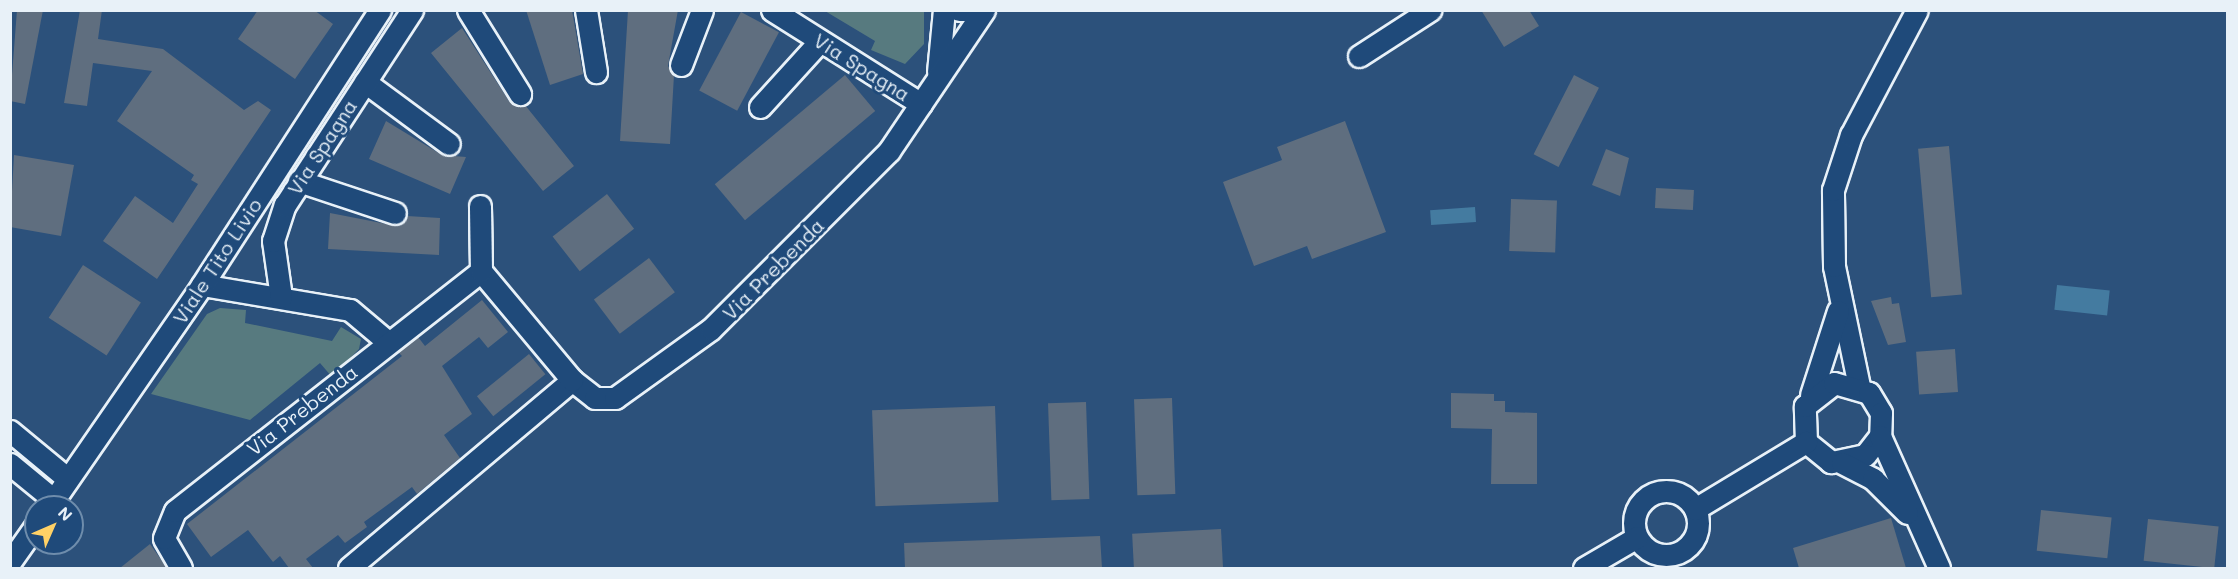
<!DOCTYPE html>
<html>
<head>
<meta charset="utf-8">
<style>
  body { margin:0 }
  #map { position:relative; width:2238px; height:579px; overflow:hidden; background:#2c517b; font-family:Mali,sans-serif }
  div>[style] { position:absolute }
  .green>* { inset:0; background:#577a7f }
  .water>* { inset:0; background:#447ba0; transform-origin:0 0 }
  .building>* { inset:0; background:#5f6e7f; transform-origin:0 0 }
  .roads { filter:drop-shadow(2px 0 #e8f1f8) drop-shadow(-2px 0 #e8f1f8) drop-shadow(0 2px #e8f1f8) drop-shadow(0 -2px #e8f1f8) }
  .minor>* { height:21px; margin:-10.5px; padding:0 10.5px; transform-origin:10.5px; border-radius:10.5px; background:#1f4a7a }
  .minor>.ring { margin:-10.5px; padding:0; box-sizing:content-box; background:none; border:21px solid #1f4a7a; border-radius:50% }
  span { translate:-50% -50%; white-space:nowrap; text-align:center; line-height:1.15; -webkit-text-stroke:6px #1f4a7a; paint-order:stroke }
  .street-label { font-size:20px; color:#e8f1f8 }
  .frame { position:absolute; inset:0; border:12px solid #e8f1f8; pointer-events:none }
  .north { position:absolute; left:24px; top:495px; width:60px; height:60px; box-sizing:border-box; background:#1f4a7a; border:2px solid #6f8dac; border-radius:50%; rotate:45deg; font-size:16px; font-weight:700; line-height:24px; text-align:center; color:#e8f1f8 }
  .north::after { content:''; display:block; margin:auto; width:21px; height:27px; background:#ffd166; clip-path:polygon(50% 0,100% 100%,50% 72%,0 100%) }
</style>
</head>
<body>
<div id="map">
  <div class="green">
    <div style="clip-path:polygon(825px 11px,924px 11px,924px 44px,905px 64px,871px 50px,875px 41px)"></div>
    <div style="clip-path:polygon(220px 308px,246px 310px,245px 323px,332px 341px,341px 327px,361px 339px,359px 349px,332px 377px,320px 363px,250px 420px,151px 394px,207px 314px)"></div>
  </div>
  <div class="water">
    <div style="left:1475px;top:207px;width:15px;height:45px;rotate:86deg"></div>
    <div style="left:2057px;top:285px;width:53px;height:25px;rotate:6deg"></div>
  </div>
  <div class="building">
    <div style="clip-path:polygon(17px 10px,43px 10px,25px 104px,10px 101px)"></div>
    <div style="clip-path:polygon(80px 10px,102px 10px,98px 39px,163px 49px,244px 110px,258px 101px,271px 110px,157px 279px,103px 241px,135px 196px,173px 223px,198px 184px,191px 180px,194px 175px,117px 121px,152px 71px,93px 63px,87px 106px,64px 103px)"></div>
    <div style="clip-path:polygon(258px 10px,314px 10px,333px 24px,295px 79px,238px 39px)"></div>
    <div style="clip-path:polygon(526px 10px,572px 10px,583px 74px,550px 85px)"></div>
    <div style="clip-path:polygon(628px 10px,678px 10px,668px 66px,674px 75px,670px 144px,620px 141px)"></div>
    <div style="clip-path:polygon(1481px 10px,1529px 10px,1539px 26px,1504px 47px)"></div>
    <div style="left:741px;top:12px;width:43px;height:89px;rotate:28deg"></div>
    <div style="clip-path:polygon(462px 28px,509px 101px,525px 105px,574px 166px,543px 191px,431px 53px)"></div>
    <div style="left:845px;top:75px;width:47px;height:170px;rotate:50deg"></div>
    <div style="left:1574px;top:75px;width:28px;height:89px;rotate:27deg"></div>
    <div style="clip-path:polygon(386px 121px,442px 155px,466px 157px,450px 194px,369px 159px)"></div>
    <div style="clip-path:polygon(1345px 121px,1386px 232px,1312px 259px,1307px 246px,1254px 266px,1223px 182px,1282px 160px,1277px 147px)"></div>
    <div style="left:1949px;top:146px;width:149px;height:31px;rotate:85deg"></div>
    <div style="clip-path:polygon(1606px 149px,1629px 158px,1620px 196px,1592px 185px)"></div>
    <div style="clip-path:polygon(14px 155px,74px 165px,61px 236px,10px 227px)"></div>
    <div style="left:1656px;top:188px;width:38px;height:20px;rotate:3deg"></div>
    <div style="left:607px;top:194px;width:44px;height:69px;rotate:52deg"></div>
    <div style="left:1511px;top:199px;width:46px;height:52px;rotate:2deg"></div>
    <div style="clip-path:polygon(330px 213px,397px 226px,407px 216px,440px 218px,439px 255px,328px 249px)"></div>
    <div style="left:649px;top:258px;width:43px;height:69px;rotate:53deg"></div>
    <div style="left:83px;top:265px;width:69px;height:63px;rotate:33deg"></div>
    <div style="clip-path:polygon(1891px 297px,1892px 304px,1899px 303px,1906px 342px,1888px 345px,1871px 301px)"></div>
    <div style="clip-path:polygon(482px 300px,508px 332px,488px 348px,479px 337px,442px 366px,472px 414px,444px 435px,460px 458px,417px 494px,412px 487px,364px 522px,367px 527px,345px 543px,338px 535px,306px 559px,313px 568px,289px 568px,280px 556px,273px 562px,248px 530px,211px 557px,187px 524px,402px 356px,398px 352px,418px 337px,425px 346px)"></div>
    <div style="left:1955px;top:349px;width:43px;height:39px;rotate:86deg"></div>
    <div style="left:529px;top:354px;width:26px;height:67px;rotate:51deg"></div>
    <div style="clip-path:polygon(1451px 393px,1494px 394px,1494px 401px,1505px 401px,1505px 412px,1537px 413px,1537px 484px,1491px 484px,1492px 429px,1451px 428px)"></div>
    <div style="left:1172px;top:398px;width:96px;height:38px;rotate:88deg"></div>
    <div style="left:1086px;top:402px;width:97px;height:38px;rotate:88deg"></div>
    <div style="left:995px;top:406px;width:96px;height:123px;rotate:88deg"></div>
    <div style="left:2041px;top:510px;width:71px;height:41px;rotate:6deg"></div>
    <div style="clip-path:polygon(1891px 518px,1906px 568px,1799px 568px,1793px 548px)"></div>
    <div style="left:2148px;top:519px;width:71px;height:42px;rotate:6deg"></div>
    <div style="left:1221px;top:529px;width:39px;height:89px;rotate:87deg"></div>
    <div style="clip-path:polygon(1100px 536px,1102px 568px,905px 568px,904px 543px)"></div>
    <div style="clip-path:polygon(150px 544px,167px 568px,120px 568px)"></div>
  </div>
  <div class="roads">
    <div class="minor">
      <div style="left:468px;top:10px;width:99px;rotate:58.2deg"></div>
      <div style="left:586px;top:10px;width:63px;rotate:80.8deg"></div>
      <div style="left:772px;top:10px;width:176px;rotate:32.2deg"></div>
      <div style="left:959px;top:10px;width:20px"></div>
      <div style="left:1359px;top:56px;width:85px;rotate:-32.9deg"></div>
      <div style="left:681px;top:65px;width:59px;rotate:-69.1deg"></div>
      <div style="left:938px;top:72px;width:62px;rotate:-84.5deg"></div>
      <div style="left:365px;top:82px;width:104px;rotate:36.4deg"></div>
      <div style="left:760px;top:107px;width:89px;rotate:-47.7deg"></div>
      <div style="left:299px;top:181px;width:101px;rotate:18.4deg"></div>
      <div style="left:202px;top:285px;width:150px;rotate:9.6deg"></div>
      <div style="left:350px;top:310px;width:50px;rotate:40.1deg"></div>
      <div style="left:281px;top:297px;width:57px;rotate:-98.1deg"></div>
      <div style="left:273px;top:241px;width:38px;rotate:-72deg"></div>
      <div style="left:285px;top:205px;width:233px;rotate:-56.9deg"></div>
      <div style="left:572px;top:380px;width:29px;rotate:38deg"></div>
      <div style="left:595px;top:398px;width:20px"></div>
      <div style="left:615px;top:398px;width:118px;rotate:-35.7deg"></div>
      <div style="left:711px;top:329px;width:252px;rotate:-45deg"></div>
      <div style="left:889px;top:151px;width:170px;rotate:-56deg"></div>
      <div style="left:1859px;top:386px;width:123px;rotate:-101.8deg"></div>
      <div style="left:1834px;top:266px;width:76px;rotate:-90.8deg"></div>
      <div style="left:1833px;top:190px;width:58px;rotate:-71.9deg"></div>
      <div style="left:1851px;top:135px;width:141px;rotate:-62.2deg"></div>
      <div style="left:1811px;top:395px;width:88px;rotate:-72.2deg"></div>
      <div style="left:10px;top:431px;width:75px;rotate:39.6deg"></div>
      <div style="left:1880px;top:436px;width:24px;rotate:128deg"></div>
      <div style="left:1865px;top:455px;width:35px;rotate:168deg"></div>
      <div style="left:1831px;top:462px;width:32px;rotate:-141deg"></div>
      <div style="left:1806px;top:442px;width:36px;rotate:-92deg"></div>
      <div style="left:1805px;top:406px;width:37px;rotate:-38deg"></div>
      <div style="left:1834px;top:383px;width:36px;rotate:16deg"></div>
      <div style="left:1869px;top:393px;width:23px;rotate:59deg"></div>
      <div style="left:1881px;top:413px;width:23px;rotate:92deg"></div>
      <div style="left:1880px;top:436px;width:145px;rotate:65.9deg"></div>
      <div style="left:1842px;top:463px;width:35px;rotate:27deg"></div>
      <div style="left:1873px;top:479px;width:48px;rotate:45deg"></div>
      <div style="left:10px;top:464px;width:57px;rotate:39.3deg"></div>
      <div class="ring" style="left:1634px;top:491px;width:43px;height:43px"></div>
      <div style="left:49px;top:507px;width:270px;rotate:-55.4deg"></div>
      <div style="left:202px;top:285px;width:328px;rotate:-57.1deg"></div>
      <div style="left:1695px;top:509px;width:130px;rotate:-31.1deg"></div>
      <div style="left:10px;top:562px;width:45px;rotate:-54.9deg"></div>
      <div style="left:181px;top:568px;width:34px;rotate:-120deg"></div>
      <div style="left:164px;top:538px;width:29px;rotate:-68deg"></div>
      <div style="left:175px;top:511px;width:389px;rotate:-38.1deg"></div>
      <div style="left:349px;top:568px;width:292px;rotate:-40.1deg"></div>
      <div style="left:572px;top:380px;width:142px;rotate:-129.9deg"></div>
      <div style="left:481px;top:271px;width:65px;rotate:-90.9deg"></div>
      <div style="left:1584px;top:568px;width:61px;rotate:-30.3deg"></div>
    </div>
  </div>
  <div class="street-label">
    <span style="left:862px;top:67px;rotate:32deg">Via Spagna</span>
    <span style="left:322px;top:147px;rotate:-57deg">Via Spagna</span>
    <span style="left:217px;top:261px;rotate:-57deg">Viale Tito Livio</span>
    <span style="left:773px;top:269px;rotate:-45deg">Via Prebenda</span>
    <span style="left:302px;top:410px;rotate:-38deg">Via Prebenda</span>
  </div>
  <div class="frame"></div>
  <div class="north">N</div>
</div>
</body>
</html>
